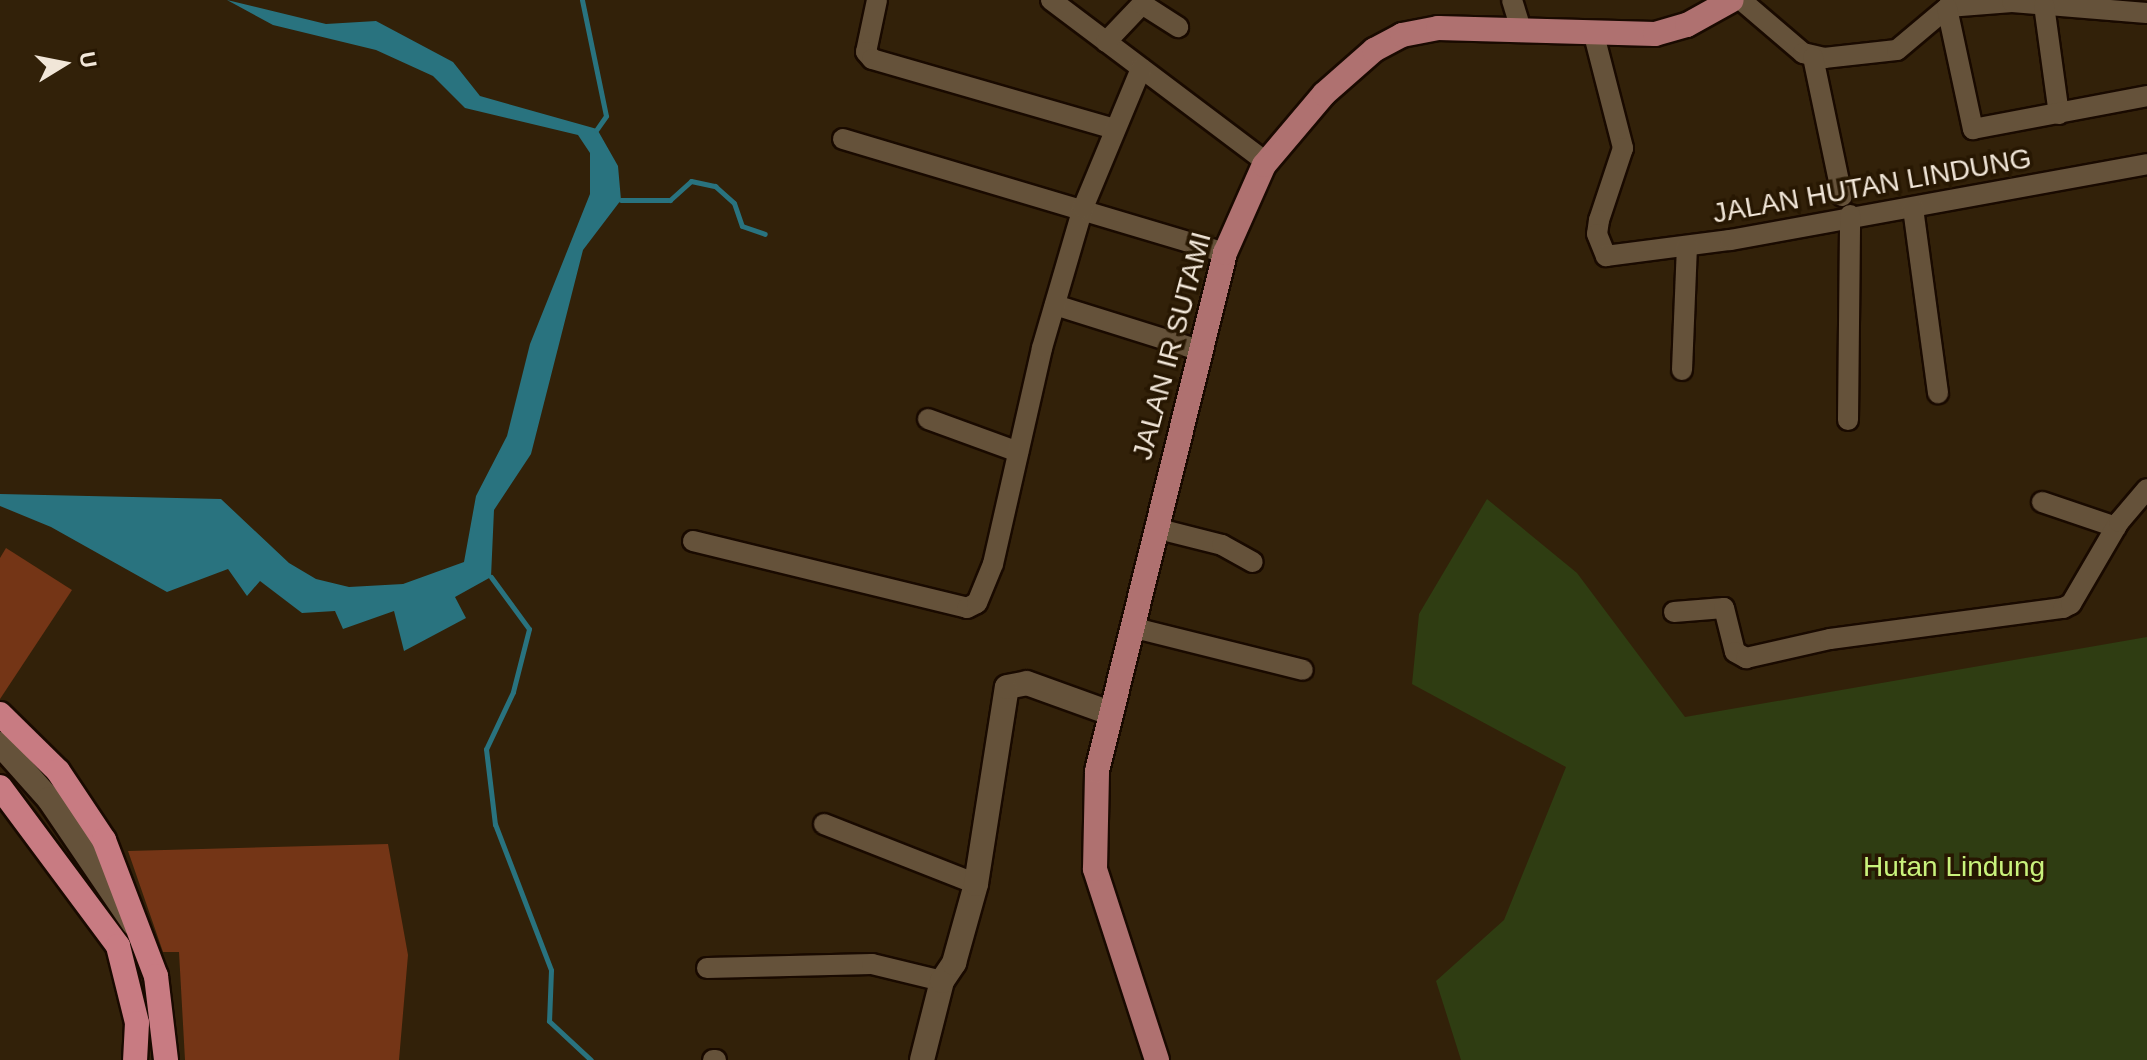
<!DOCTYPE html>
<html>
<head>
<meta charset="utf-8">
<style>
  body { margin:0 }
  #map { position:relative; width:2147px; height:1060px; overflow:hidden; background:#322109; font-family:Arial,sans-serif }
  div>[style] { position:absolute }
  .green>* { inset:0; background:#2f3d12 }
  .water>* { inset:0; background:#29737f }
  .stream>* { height:5px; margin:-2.5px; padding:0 2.5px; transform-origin:2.5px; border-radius:2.5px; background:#29737f }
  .building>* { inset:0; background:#743516 }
  .roads { filter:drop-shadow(2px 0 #190a00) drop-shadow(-2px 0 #190a00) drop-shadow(0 2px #190a00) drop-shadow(0 -2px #190a00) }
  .minor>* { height:20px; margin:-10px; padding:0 10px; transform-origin:10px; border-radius:10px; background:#65523a }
  .tertiary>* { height:24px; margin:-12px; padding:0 12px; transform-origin:12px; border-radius:12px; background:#65523a }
  .secondary>* { height:24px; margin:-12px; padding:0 12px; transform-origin:12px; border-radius:12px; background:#65523a }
  .primary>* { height:24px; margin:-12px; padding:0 12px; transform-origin:12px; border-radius:12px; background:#af7170 }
  .trunk>* { height:24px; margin:-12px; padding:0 12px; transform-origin:12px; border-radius:12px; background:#c87b82 }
  span { translate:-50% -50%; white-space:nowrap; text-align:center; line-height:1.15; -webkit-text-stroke:7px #271702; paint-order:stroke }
  .street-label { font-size:28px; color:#f1e6d8 }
  .park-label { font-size:28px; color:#c9f27c }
  .north { position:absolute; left:24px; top:24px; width:80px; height:80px; -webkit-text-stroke:6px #271702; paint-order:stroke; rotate:80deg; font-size:22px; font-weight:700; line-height:32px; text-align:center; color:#f1e6d8 }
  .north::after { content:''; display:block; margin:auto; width:28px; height:36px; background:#f1e6d8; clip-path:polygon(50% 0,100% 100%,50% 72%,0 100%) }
</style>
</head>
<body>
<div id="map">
  <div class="green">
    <div style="clip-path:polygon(1487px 499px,1577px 573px,1685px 717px,2147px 637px,2147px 1060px,1461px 1060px,1436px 981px,1504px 920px,1566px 767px,1412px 684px,1419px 614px)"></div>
  </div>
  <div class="water">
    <div style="clip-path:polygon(227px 0,326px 24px,376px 21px,453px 62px,480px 96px,597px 129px,618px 166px,621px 200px,583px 250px,531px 454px,494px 510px,491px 577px,455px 597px,466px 618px,404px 651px,394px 611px,343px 629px,335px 611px,302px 613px,260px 581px,247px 596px,228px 569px,167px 592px,51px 527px,0 506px,0 494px,221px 499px,289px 563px,316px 579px,349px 587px,403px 584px,464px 562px,476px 496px,507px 436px,530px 344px,590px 194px,590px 153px,578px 135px,465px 108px,433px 76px,376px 50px,273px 25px)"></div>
  </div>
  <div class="stream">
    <div style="left:582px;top:0;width:118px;rotate:78.3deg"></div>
    <div style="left:606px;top:116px;width:16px;rotate:125deg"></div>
    <div style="left:621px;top:200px;width:49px"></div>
    <div style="left:670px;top:200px;width:28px;rotate:-42deg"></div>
    <div style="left:691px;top:181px;width:25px;rotate:12deg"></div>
    <div style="left:715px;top:186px;width:25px;rotate:42deg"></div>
    <div style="left:734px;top:203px;width:24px;rotate:71deg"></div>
    <div style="left:742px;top:226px;width:24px;rotate:19deg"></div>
    <div style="left:491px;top:577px;width:64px;rotate:53.8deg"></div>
    <div style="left:529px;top:629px;width:65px;rotate:104.3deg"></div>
    <div style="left:513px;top:692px;width:63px;rotate:115.3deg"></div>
    <div style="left:486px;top:749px;width:76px;rotate:83.2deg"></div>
    <div style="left:495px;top:824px;width:156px;rotate:69deg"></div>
    <div style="left:551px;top:970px;width:51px;rotate:92.2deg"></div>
    <div style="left:549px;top:1021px;width:57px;rotate:42.9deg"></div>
  </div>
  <div class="building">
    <div style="clip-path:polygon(6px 548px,72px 590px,0 699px,0 558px)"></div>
    <div style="clip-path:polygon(388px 844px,408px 955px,399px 1060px,185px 1060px,179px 952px,163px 952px,128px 851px)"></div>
  </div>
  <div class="roads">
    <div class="minor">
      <div style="left:877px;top:0;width:53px;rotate:101.9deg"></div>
      <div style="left:866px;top:52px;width:9px;rotate:49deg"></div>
      <div style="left:872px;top:59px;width:252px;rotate:16.1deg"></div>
      <div style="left:1051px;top:0;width:269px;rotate:37deg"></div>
      <div style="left:1512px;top:0;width:30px;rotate:73deg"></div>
      <div style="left:1741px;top:0;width:82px;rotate:40.5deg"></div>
      <div style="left:1803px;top:53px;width:22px;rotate:13deg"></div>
      <div style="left:1824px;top:58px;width:73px;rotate:-6.3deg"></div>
      <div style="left:1897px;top:50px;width:67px;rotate:-40.1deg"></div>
      <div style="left:1948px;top:7px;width:64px;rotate:-4.5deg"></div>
      <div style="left:2012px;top:2px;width:135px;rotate:4.7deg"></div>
      <div style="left:2044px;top:5px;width:110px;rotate:82.2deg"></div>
      <div style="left:1947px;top:8px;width:124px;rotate:77.9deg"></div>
      <div style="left:1973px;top:129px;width:177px;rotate:-10.7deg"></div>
      <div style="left:1594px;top:35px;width:117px;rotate:75.6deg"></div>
      <div style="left:1623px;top:148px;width:76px;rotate:108.4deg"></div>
      <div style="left:1599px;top:220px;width:14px;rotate:98deg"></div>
      <div style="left:1597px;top:234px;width:24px;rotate:68deg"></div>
      <div style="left:1606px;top:256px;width:125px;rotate:-7.4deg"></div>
      <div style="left:1730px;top:240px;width:424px;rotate:-10.3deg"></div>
      <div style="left:1106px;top:42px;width:52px;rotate:-46.5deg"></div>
      <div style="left:1142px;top:4px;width:43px;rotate:32.6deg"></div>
      <div style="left:1813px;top:57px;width:142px;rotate:78.2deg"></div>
      <div style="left:843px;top:139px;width:399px;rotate:16.6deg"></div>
      <div style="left:1913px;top:208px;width:187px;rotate:82.3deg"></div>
      <div style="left:1055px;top:305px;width:151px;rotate:17.4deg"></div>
      <div style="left:1682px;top:370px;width:124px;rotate:-87.7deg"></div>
      <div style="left:928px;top:419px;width:96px;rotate:20.1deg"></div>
      <div style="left:1848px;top:420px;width:205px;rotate:-89.4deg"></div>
      <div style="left:2042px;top:502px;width:78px;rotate:18.7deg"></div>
      <div style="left:1155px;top:528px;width:69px;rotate:14.2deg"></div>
      <div style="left:1222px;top:545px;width:35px;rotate:29deg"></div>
      <div style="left:693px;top:541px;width:282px;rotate:13.7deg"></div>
      <div style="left:967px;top:608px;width:11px;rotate:-27deg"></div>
      <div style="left:977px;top:603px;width:42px;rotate:-67.7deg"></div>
      <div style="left:993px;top:564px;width:221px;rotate:-77.2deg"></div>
      <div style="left:1042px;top:348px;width:146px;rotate:-73.7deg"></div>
      <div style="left:1083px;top:208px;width:151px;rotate:-67.4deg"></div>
      <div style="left:1674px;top:612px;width:50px;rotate:-4.6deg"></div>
      <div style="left:1724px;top:608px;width:45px;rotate:76deg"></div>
      <div style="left:1735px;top:652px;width:13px;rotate:29deg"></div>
      <div style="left:1746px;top:658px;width:86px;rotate:-12.7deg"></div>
      <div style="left:1830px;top:639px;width:235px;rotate:-7.6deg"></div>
      <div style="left:2063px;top:608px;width:9px;rotate:-27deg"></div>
      <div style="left:2071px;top:604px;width:95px;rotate:-59.7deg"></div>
      <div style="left:2119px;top:522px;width:43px;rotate:-49.7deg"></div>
      <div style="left:1131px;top:627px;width:177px;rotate:14deg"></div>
      <div style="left:824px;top:824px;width:163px;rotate:21.5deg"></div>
      <div style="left:707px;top:968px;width:165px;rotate:-1.4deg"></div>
      <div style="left:872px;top:964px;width:72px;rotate:13.7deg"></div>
      <div style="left:713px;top:1060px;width:3px"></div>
    </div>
    <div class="tertiary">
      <div style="left:922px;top:1060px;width:81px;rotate:-75.8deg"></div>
      <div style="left:942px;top:981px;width:22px;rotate:-56deg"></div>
      <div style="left:954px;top:963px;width:82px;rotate:-74.4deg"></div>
      <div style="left:976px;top:884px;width:199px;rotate:-81.1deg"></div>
      <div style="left:1007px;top:687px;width:20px;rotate:-11deg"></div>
      <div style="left:1027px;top:683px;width:88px;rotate:19.9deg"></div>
    </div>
    <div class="secondary">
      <div style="left:0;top:744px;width:74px;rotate:48.3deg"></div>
      <div style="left:49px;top:799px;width:151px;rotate:55.8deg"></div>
    </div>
    <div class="primary">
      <div style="left:1157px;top:1060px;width:201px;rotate:-108deg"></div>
      <div style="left:1095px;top:869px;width:98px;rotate:-88.8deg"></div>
      <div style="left:1097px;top:771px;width:534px;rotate:-76.12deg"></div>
      <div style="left:1225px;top:253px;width:96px;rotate:-66.1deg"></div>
      <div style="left:1264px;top:165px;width:93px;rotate:-49.8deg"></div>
      <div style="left:1324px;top:94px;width:67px;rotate:-41.3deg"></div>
      <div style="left:1374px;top:50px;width:32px;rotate:-28deg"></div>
      <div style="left:1402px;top:35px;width:37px;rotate:-11deg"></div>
      <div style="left:1438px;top:28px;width:217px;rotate:1.6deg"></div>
      <div style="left:1655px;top:34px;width:33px;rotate:-16deg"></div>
      <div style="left:1687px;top:25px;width:51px;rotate:-29.1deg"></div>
    </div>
    <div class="trunk">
      <div style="left:0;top:714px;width:81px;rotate:44.5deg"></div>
      <div style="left:58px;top:771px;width:83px;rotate:56.3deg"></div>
      <div style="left:104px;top:840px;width:146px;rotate:69.1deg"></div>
      <div style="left:156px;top:976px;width:85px;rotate:83.2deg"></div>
      <div style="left:0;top:787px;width:198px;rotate:53.4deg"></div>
      <div style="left:118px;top:946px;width:79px;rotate:76.1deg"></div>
      <div style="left:137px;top:1023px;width:37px;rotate:93deg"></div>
    </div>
  </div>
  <div class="street-label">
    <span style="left:1872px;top:186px;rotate:-10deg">JALAN HUTAN LINDUNG</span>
    <span style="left:1172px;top:346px;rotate:-75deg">JALAN IR SUTAMI</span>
  </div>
  <div class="park-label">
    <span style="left:1954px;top:867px">Hutan Lindung</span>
  </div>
  <div class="north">U</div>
</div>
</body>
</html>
